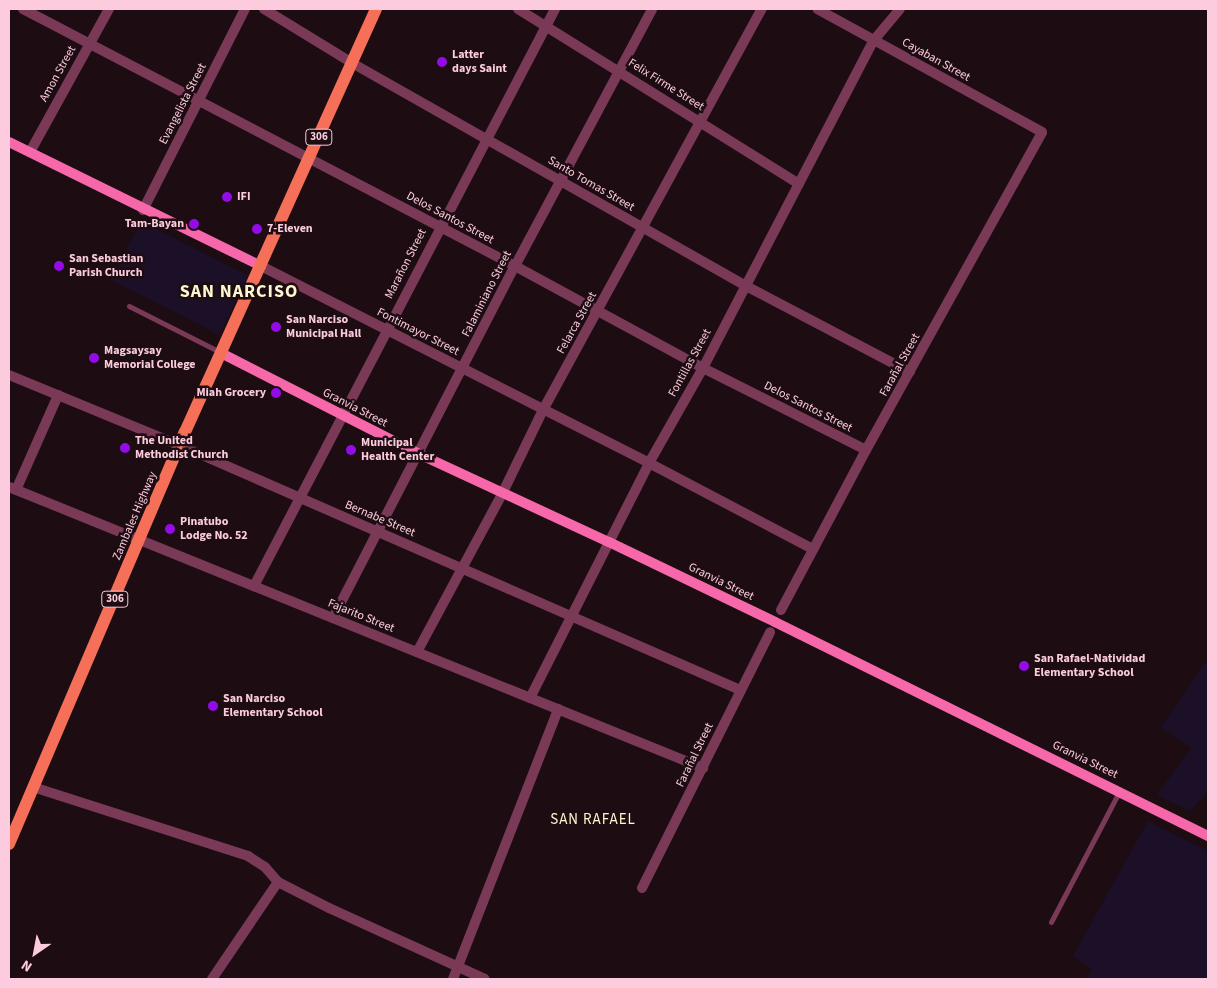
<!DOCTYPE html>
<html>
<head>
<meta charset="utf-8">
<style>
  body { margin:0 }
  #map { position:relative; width:1217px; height:988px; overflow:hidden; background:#1d0d12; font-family:"Source Sans 3",sans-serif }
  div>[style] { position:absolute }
  .green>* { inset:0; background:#1b1027; transform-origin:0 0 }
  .lane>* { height:5px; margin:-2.5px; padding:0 2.5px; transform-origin:2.5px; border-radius:2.5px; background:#7a3a57 }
  .street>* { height:10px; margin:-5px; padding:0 5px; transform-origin:5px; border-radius:5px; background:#7a3a57 }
  .secondary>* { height:10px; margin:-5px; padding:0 5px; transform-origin:5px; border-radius:5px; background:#f768aa }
  .primary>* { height:12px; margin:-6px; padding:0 6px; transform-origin:6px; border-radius:6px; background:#f66f59 }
  .dots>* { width:14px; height:14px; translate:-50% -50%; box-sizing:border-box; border:2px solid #1d0d12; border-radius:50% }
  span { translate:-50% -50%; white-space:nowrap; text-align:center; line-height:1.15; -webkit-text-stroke:5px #1d0d12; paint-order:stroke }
  .shield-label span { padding:1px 4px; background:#1d0d12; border:1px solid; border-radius:4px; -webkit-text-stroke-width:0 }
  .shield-label { font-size:11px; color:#fcccde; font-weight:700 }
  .poi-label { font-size:12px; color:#fcccde; font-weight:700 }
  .left { translate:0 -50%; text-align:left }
  .right { translate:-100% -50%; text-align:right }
  .street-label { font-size:12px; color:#fcccde }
  .quarter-label { font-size:15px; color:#fcf7ce; letter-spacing:1px }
  .district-label { font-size:18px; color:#fcf7ce; font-weight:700; letter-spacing:1px }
  .frame { position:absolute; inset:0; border:10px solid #fcccde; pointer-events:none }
  .north { position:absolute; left:10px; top:928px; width:50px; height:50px; -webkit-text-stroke:4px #1d0d12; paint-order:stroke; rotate:213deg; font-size:14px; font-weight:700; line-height:20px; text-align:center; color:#fcccde }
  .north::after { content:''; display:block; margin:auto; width:18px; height:22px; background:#fcccde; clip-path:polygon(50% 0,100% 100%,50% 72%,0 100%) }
</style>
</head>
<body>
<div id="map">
  <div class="green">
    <div style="left:141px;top:221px;width:121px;height:66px;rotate:27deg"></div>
    <div style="clip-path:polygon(1208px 659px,1208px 791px,1190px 811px,1157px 795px,1191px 748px,1161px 727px)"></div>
    <div style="clip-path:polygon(1148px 821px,1208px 851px,1208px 979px,1086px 979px,1092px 969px,1073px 956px)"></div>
  </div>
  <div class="lane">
    <div style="left:129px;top:306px;width:102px;rotate:26.8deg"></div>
    <div style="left:1051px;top:922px;width:147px;rotate:-62.4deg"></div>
  </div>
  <div class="street">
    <div style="left:23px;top:9px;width:555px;rotate:27.58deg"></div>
    <div style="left:515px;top:266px;width:214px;rotate:28.5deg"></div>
    <div style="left:703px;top:368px;width:182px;rotate:26.7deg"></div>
    <div style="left:264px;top:9px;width:103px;rotate:31.5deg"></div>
    <div style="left:352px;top:63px;width:453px;rotate:29.5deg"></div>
    <div style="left:746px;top:286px;width:185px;rotate:27.7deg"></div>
    <div style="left:518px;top:9px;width:331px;rotate:31.9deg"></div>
    <div style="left:30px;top:152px;width:163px;rotate:-61.1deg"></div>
    <div style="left:143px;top:210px;width:225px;rotate:-63.1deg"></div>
    <div style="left:261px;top:266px;width:435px;rotate:26.9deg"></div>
    <div style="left:649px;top:463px;width:185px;rotate:27.7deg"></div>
    <div style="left:9px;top:375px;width:184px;rotate:22.4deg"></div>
    <div style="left:179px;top:445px;width:612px;rotate:23.59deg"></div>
    <div style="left:9px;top:487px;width:749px;rotate:22.04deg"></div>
    <div style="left:16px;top:490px;width:104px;rotate:-66.1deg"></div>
    <div style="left:254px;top:586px;width:651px;rotate:-62.45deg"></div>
    <div style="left:781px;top:610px;width:181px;rotate:-62deg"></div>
    <div style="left:866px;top:450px;width:363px;rotate:-61deg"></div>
    <div style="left:1042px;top:132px;width:256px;rotate:-151.3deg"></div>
    <div style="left:333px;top:618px;width:396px;rotate:-62.7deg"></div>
    <div style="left:515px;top:266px;width:291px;rotate:-61.9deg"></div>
    <div style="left:417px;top:652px;width:182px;rotate:-61.7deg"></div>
    <div style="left:503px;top:492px;width:91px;rotate:-64deg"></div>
    <div style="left:543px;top:410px;width:457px;rotate:-61.4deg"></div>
    <div style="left:530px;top:698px;width:263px;rotate:-63.1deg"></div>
    <div style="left:649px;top:463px;width:109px;rotate:-60.4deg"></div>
    <div style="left:703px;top:368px;width:370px;rotate:-62.5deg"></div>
    <div style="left:874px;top:40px;width:40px;rotate:-50deg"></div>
    <div style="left:33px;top:787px;width:226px;rotate:17.8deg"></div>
    <div style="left:248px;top:856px;width:20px;rotate:33deg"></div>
    <div style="left:265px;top:867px;width:20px;rotate:49deg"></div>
    <div style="left:278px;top:882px;width:57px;rotate:27deg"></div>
    <div style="left:329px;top:908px;width:171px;rotate:24.5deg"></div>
    <div style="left:642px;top:888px;width:286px;rotate:-63.4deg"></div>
    <div style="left:212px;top:979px;width:117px;rotate:-55.8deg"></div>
    <div style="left:453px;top:979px;width:290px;rotate:-68.7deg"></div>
  </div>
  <div class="secondary">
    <div style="left:9px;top:142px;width:281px;rotate:26.2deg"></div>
    <div style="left:221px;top:353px;width:222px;rotate:27deg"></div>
    <div style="left:419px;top:454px;width:209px;rotate:24.9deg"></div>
    <div style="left:609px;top:542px;width:184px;rotate:25.7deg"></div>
    <div style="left:775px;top:622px;width:483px;rotate:26.3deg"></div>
  </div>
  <div class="primary">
    <div style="left:9px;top:844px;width:448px;rotate:-66.9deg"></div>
    <div style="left:185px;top:432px;width:464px;rotate:-65.7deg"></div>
  </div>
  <div class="dots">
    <div style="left:442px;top:62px;background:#930ce8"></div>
    <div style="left:227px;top:197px;background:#930ce8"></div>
    <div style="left:194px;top:224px;background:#930ce8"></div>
    <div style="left:257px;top:229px;background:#930ce8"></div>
    <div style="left:59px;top:266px;background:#930ce8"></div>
    <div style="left:276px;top:327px;background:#930ce8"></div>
    <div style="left:94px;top:358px;background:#930ce8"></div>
    <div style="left:276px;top:393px;background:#930ce8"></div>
    <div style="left:125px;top:448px;background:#930ce8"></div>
    <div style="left:351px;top:450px;background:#930ce8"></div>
    <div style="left:170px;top:529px;background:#930ce8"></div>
    <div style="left:1024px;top:666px;background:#930ce8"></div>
    <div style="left:213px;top:706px;background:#930ce8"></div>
  </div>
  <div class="shield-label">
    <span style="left:319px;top:137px">306</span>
    <span style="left:115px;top:599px">306</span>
  </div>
  <div class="poi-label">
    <span class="left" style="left:452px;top:62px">Latter<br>days Saint</span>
    <span class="left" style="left:237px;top:197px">IFI</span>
    <span class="right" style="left:184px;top:224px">Tam-Bayan</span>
    <span class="left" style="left:267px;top:229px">7-Eleven</span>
    <span class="left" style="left:69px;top:266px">San Sebastian<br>Parish Church</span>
    <span class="left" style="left:286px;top:327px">San Narciso<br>Municipal Hall</span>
    <span class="left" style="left:104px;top:358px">Magsaysay<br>Memorial College</span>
    <span class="right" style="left:266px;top:393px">Miah Grocery</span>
    <span class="left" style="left:135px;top:448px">The United<br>Methodist Church</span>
    <span class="left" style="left:361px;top:450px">Municipal<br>Health Center</span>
    <span class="left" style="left:180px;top:529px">Pinatubo<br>Lodge No. 52</span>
    <span class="left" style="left:1034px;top:666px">San Rafael-Natividad<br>Elementary School</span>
    <span class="left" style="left:223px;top:706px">San Narciso<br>Elementary School</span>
  </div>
  <div class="street-label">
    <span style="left:936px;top:60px;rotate:29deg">Cayaban Street</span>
    <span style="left:58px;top:74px;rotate:-61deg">Amon Street</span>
    <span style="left:666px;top:85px;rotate:32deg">Felix Firme Street</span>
    <span style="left:183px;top:104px;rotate:-63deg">Evangelista Street</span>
    <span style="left:591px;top:184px;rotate:30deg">Santo Tomas Street</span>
    <span style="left:450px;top:218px;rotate:28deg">Delos Santos Street</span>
    <span style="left:406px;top:264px;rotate:-63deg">Marañon Street</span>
    <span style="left:487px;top:294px;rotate:-63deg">Falaminiano Street</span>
    <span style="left:577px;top:323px;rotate:-61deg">Felarca Street</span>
    <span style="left:418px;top:332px;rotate:27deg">Fontimayor Street</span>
    <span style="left:690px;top:363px;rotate:-61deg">Fontillas Street</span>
    <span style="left:900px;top:365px;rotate:-61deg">Farañal Street</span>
    <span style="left:808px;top:407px;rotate:27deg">Delos Santos Street</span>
    <span style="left:355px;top:408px;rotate:27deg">Granvia Street</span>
    <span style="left:135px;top:516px;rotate:-67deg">Zambales Highway</span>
    <span style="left:380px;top:519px;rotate:23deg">Bernabe Street</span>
    <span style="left:721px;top:582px;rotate:26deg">Granvia Street</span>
    <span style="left:361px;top:616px;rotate:22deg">Fajarito Street</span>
    <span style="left:695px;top:755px;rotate:-64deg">Farañal Street</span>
    <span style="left:1085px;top:760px;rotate:26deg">Granvia Street</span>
  </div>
  <div class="quarter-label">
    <span style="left:593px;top:820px">SAN RAFAEL</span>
  </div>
  <div class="district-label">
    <span style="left:239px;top:292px">SAN NARCISO</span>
  </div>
  <div class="frame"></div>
  <div class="north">N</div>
</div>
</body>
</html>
